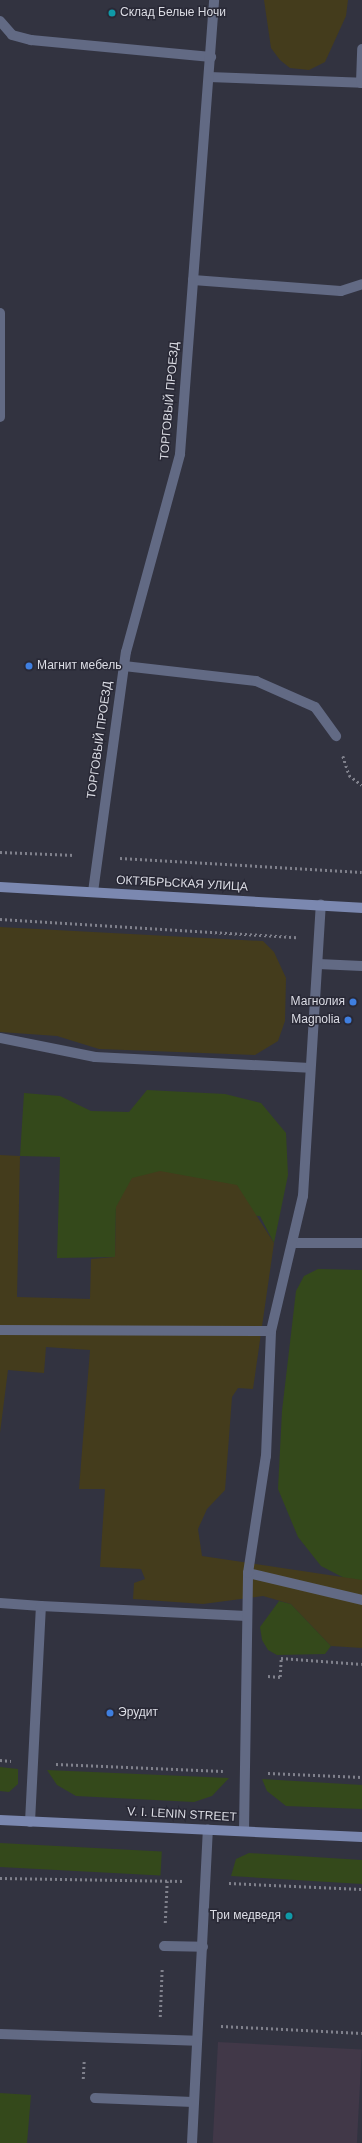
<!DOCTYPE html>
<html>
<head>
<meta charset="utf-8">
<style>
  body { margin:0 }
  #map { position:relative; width:362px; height:2143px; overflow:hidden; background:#323340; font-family:Arial,sans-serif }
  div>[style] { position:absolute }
  .education>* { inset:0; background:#413848; transform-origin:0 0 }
  .green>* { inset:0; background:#34491b; transform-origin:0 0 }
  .sand>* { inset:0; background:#443c1c }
  .path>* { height:2.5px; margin-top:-1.25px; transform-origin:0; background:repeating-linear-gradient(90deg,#80818c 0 2px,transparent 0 5px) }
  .lane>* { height:10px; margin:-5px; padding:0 5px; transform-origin:5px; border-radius:5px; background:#626a84 }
  .street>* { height:10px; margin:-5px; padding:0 5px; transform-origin:5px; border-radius:5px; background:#626a84 }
  .secondary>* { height:10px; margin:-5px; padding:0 5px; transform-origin:5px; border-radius:5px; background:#7b88b0 }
  .dots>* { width:11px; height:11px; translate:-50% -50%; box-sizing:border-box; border:2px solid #292936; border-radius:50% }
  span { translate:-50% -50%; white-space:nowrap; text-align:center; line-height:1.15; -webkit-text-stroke:3px #292936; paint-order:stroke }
  .poi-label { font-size:12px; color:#dcdde5 }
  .left { translate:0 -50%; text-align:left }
  .right { translate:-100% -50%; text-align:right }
  .street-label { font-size:12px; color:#dcdde5 }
</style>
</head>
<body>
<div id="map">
  <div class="education">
    <div style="left:218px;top:2042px;width:144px;height:101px;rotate:3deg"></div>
  </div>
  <div class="green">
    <div style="clip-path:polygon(147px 1090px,225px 1094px,261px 1103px,286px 1133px,288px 1175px,274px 1243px,260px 1216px,116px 1207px,115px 1257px,57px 1258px,60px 1157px,20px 1156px,24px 1093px,60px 1096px,91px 1111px,129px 1112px)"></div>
    <div style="clip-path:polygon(318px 1269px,362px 1270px,362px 1580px,350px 1581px,321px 1566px,298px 1537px,278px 1489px,282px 1411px,296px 1291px,304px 1276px)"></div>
    <div style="clip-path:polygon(279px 1601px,291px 1604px,331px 1646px,325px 1654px,277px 1655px,268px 1650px,262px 1640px,260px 1627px)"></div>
    <div style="clip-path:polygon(0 1767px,18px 1769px,18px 1784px,9px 1792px,0 1791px)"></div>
    <div style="clip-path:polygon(47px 1770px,229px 1778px,212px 1796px,194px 1802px,76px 1796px,57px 1785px)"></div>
    <div style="clip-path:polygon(262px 1779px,362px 1785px,362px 1809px,286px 1806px,267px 1791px)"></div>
    <div style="left:0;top:1843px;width:162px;height:24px;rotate:3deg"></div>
    <div style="clip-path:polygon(249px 1853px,362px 1860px,362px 1884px,231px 1876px,236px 1859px)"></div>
    <div style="clip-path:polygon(0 2093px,31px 2095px,27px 2143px,0 2143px)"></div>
  </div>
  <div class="sand">
    <div style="clip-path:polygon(264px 0,348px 0,346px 16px,325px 62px,309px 70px,290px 68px,280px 60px,271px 48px)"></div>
    <div style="clip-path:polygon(0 927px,263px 941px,274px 952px,286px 978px,285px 1021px,278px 1041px,255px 1055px,99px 1049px,57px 1036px,0 1032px)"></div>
    <div style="clip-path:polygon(0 1155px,20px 1156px,17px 1297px,90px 1299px,91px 1259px,115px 1257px,116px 1207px,132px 1178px,160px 1171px,237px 1185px,274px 1243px,253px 1389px,238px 1388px,232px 1397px,225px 1490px,207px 1509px,198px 1529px,202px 1556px,362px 1580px,362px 1648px,331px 1646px,291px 1604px,263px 1596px,203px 1604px,133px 1599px,134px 1583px,145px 1579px,141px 1569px,100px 1567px,105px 1489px,79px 1489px,90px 1350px,46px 1347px,44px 1373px,8px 1370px,0 1433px)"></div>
  </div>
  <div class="path">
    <div style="left:343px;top:756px;width:20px;rotate:72deg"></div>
    <div style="left:349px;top:775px;width:16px;rotate:38deg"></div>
    <div style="left:0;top:852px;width:75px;rotate:2.3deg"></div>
    <div style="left:120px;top:858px;width:242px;rotate:3.3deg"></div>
    <div style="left:0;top:919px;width:297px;rotate:3.5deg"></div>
    <div style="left:268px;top:1676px;width:12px;rotate:5deg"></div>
    <div style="left:280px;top:1677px;width:19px;rotate:-87deg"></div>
    <div style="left:281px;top:1658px;width:81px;rotate:4.2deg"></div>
    <div style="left:0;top:1760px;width:11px;rotate:5deg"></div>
    <div style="left:56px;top:1764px;width:167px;rotate:2.4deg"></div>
    <div style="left:268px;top:1773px;width:94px;rotate:2.4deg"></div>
    <div style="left:0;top:1878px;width:184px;rotate:0.9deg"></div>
    <div style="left:229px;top:1883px;width:133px;rotate:2.6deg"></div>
    <div style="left:165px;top:1923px;width:42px;rotate:-87.3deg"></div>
    <div style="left:160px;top:2017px;width:49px;rotate:-87.7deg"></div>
    <div style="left:221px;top:2026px;width:141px;rotate:2.8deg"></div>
    <div style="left:83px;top:2079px;width:19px;rotate:-87deg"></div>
  </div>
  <div class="lane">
    <div style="left:0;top:21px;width:18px;rotate:49deg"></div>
    <div style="left:12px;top:35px;width:20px;rotate:15deg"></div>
    <div style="left:31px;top:40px;width:181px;rotate:5.4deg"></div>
    <div style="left:209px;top:77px;width:153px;rotate:2.2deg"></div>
    <div style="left:361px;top:83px;width:34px;rotate:-88deg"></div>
    <div style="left:193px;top:280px;width:148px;rotate:4.3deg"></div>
    <div style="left:341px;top:291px;width:22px;rotate:-18deg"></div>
    <div style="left:0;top:313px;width:104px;rotate:90deg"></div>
    <div style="left:124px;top:666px;width:133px;rotate:6.5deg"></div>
    <div style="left:256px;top:681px;width:64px;rotate:23.8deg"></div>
    <div style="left:315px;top:707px;width:36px;rotate:54deg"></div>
    <div style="left:318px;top:964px;width:44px;rotate:2.6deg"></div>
    <div style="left:0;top:1038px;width:97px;rotate:11.3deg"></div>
    <div style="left:95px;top:1057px;width:215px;rotate:2.9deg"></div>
    <div style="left:292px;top:1243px;width:70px"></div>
    <div style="left:0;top:1330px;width:271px;rotate:0.2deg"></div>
    <div style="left:248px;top:1573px;width:117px;rotate:13.3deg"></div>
    <div style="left:0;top:1603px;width:41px;rotate:4.2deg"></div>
    <div style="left:30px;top:1822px;width:216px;rotate:-87.1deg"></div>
    <div style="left:41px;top:1606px;width:206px;rotate:2.8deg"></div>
    <div style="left:244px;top:1831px;width:258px;rotate:-89.1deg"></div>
    <div style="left:248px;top:1573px;width:118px;rotate:-81.3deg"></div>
    <div style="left:266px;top:1456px;width:125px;rotate:-87.7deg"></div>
    <div style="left:271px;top:1331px;width:139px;rotate:-76.7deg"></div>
    <div style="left:303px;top:1196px;width:292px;rotate:-86.5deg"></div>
    <div style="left:164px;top:1946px;width:39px;rotate:1deg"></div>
    <div style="left:0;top:2034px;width:196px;rotate:2deg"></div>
    <div style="left:95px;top:2098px;width:98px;rotate:2.3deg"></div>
    <div style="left:192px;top:2143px;width:314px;rotate:-87.1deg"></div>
  </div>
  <div class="street">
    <div style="left:93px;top:892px;width:242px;rotate:-82.2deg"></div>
    <div style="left:126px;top:652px;width:205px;rotate:-74.7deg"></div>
    <div style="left:180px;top:454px;width:455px;rotate:-85.7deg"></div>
  </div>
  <div class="secondary">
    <div style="left:0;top:887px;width:363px;rotate:3.3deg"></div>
    <div style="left:0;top:1820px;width:362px;rotate:2.7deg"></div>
  </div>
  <div class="dots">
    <div style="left:112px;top:13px;background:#0f9aa8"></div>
    <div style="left:29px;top:666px;background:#3f7fe0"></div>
    <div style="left:353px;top:1002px;background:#3f7fe0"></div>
    <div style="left:348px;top:1020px;background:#3f7fe0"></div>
    <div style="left:110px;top:1713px;background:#3f7fe0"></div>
    <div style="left:289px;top:1916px;background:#0f9aa8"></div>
  </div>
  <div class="poi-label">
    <span class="left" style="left:120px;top:13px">Склад Белые Ночи</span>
    <span class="left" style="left:37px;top:666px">Магнит мебель</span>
    <span class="right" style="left:345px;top:1002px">Магнолия</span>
    <span class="right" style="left:340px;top:1020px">Magnolia</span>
    <span class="left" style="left:118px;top:1713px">Эрудит</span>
    <span class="right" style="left:281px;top:1916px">Три медведя</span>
  </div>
  <div class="street-label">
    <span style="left:170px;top:401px;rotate:-85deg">ТОРГОВЫЙ ПРОЕЗД</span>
    <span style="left:100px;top:740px;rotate:-82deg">ТОРГОВЫЙ ПРОЕЗД</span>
    <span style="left:182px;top:884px;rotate:3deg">ОКТЯБРЬСКАЯ УЛИЦА</span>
    <span style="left:182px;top:1815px;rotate:3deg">V. I. LENIN STREET</span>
  </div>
</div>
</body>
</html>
